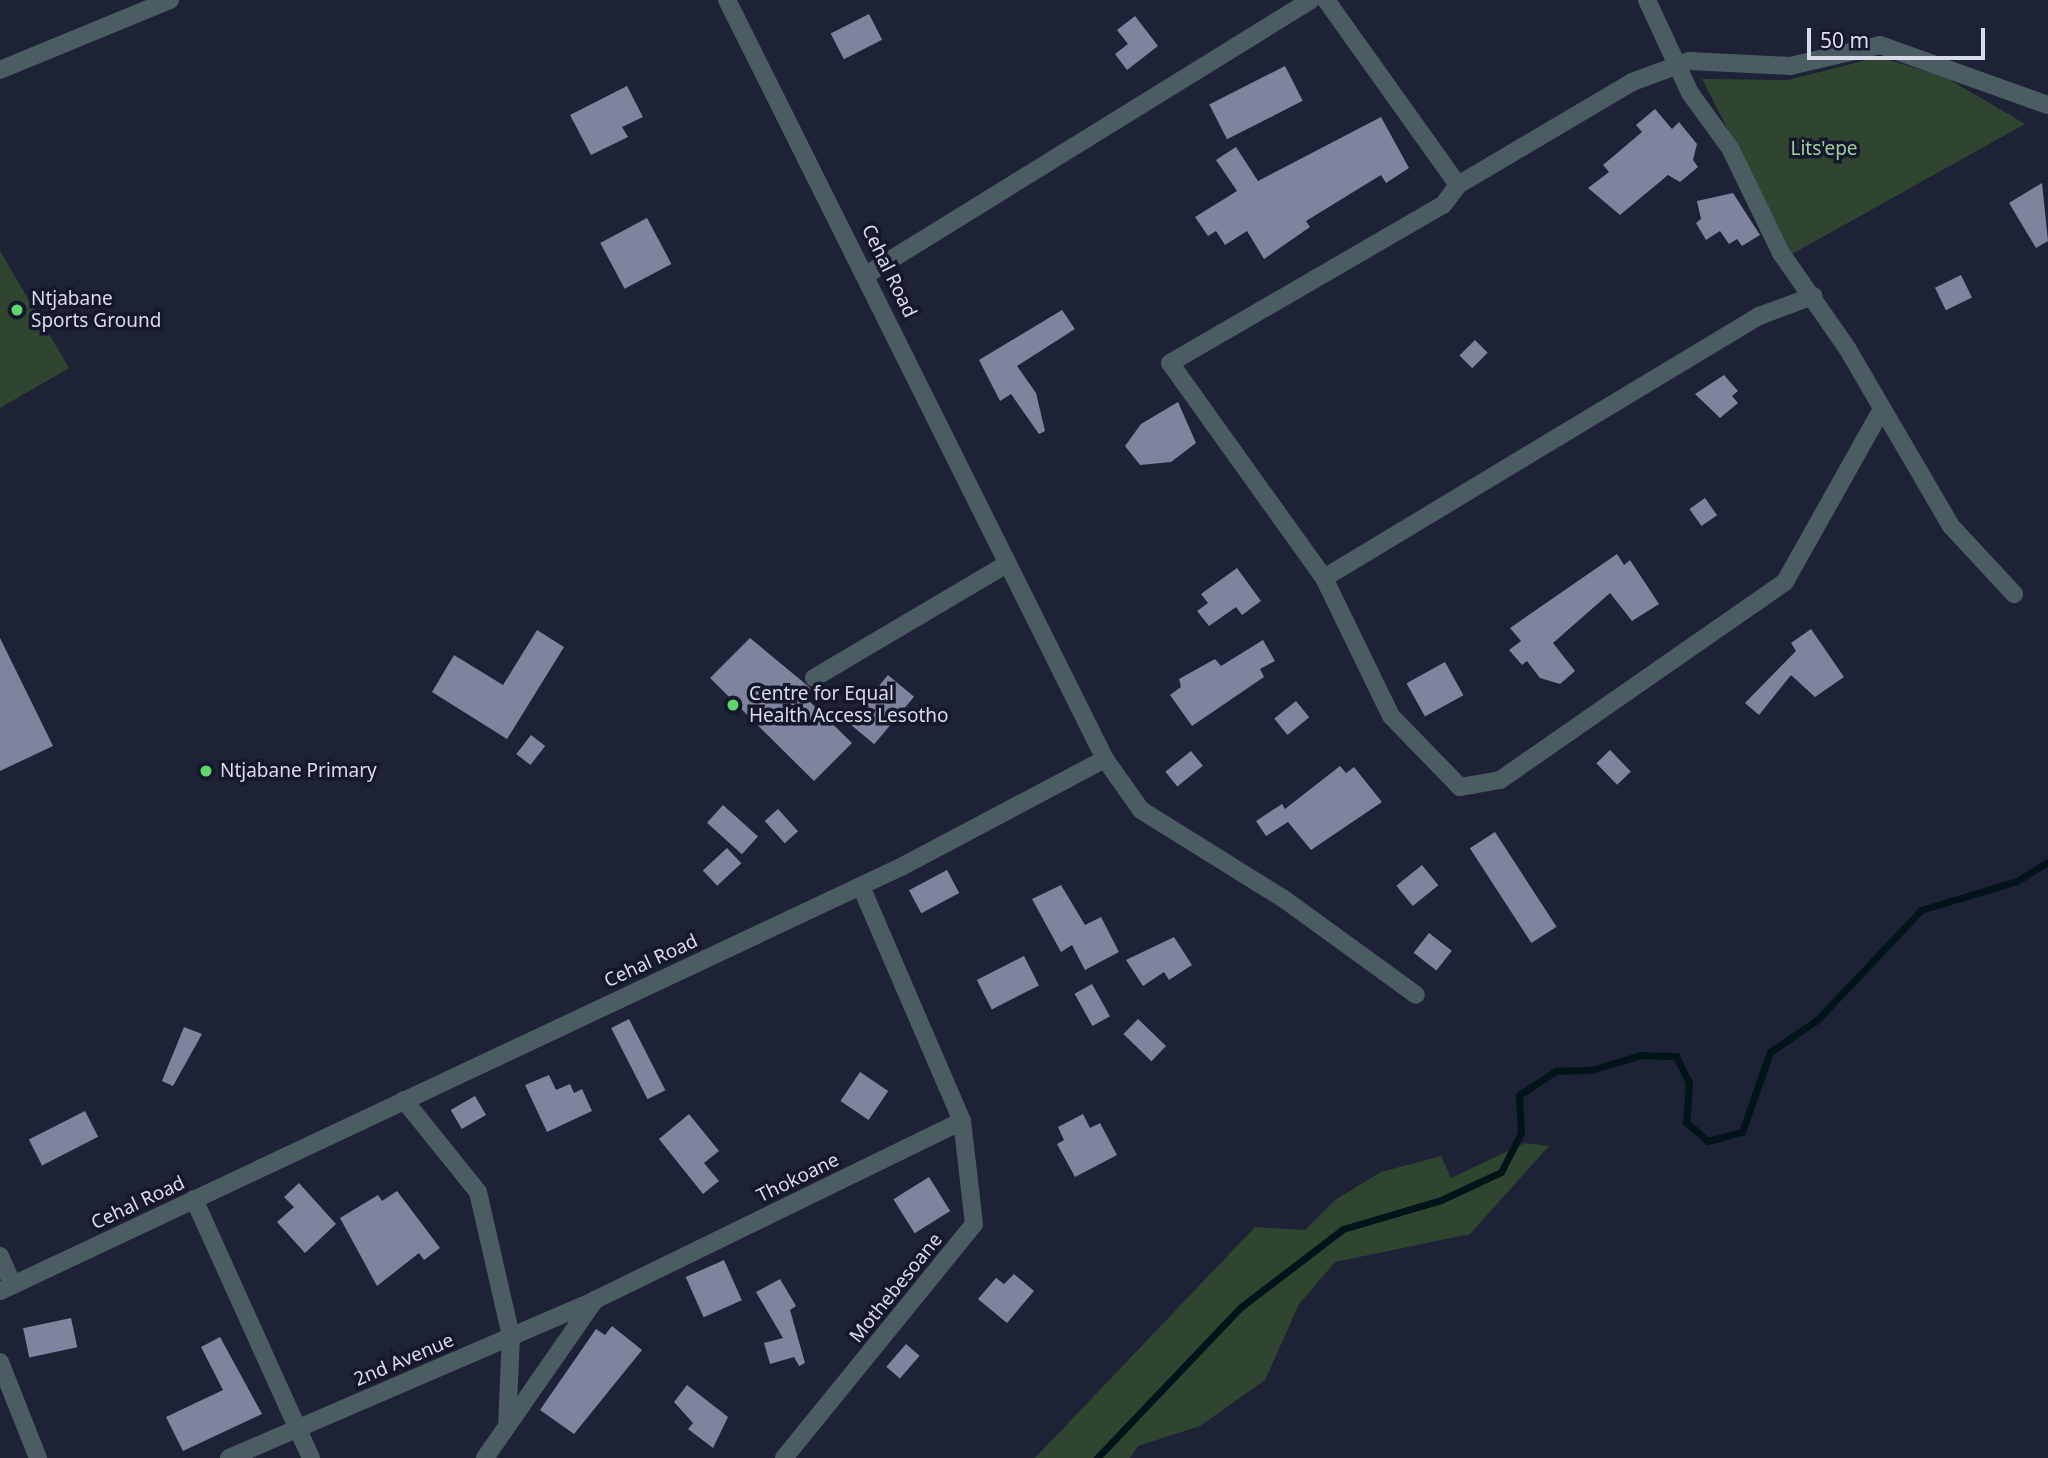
<!DOCTYPE html>
<html>
<head>
<meta charset="utf-8">
<style>
  body { margin:0 }
  #map { position:relative; width:2048px; height:1458px; overflow:hidden; background:#1e2236; font-family:"Noto Sans",sans-serif }
  div>[style] { position:absolute }
  .green>* { inset:0; background:#30452f }
  .stream>* { height:7px; margin:-3.5px; padding:0 3.5px; transform-origin:3.5px; border-radius:3.5px; background:#001419 }
  .building>* { inset:0; background:#7f849e; transform-origin:0 0 }
  .street>* { height:18px; margin:-9px; padding:0 9px; transform-origin:9px; border-radius:9px; background:#4b5d63 }
  .dots>* { width:19px; height:19px; translate:-50% -50%; box-sizing:border-box; border:4px solid #15182c; border-radius:50% }
  span { translate:-50% -50%; white-space:nowrap; text-align:center; line-height:1.15; -webkit-text-stroke:7px #15182c; paint-order:stroke }
  .park-label { font-size:19px; color:#9fce9d }
  .street-label { font-size:19px; color:#d8dce9 }
  .poi-label { font-size:19px; color:#d8dce9 }
  .left { translate:0 -50%; text-align:left }
  .scale { position:absolute; left:1807px; top:28px; width:178px; height:32px; box-sizing:border-box; border:4px solid #d8dce9; border-top:0; padding-left:9px; font-size:21px; line-height:24px; white-space:nowrap; color:#d8dce9; -webkit-text-stroke:5px #15182c; paint-order:stroke }
</style>
</head>
<body>
<div id="map">
  <div class="green">
    <div style="clip-path:polygon(1879px 57px,1945px 77px,2025px 124px,1792px 254px,1702px 79px,1788px 80px)"></div>
    <div style="clip-path:polygon(0 251px,69px 368px,0 408px)"></div>
    <div style="clip-path:polygon(1525px 1143px,1549px 1146px,1470px 1234px,1335px 1262px,1299px 1304px,1265px 1380px,1200px 1426px,1138px 1446px,1130px 1458px,1035px 1458px,1255px 1227px,1305px 1230px,1335px 1200px,1381px 1172px,1441px 1156px,1451px 1178px)"></div>
  </div>
  <div class="stream">
    <div style="left:1097px;top:1458px;width:209px;rotate:-46.4deg"></div>
    <div style="left:1241px;top:1307px;width:128px;rotate:-37.4deg"></div>
    <div style="left:1343px;top:1229px;width:102px;rotate:-16.5deg"></div>
    <div style="left:1441px;top:1200px;width:66px;rotate:-25deg"></div>
    <div style="left:1501px;top:1172px;width:44px;rotate:-62.9deg"></div>
    <div style="left:1521px;top:1133px;width:38px;rotate:-93deg"></div>
    <div style="left:1519px;top:1095px;width:44px;rotate:-33deg"></div>
    <div style="left:1556px;top:1071px;width:35px;rotate:-2deg"></div>
    <div style="left:1591px;top:1070px;width:52px;rotate:-16.7deg"></div>
    <div style="left:1641px;top:1055px;width:35px;rotate:2deg"></div>
    <div style="left:1676px;top:1056px;width:30px;rotate:64deg"></div>
    <div style="left:1689px;top:1083px;width:39px;rotate:94deg"></div>
    <div style="left:1686px;top:1122px;width:29px;rotate:41deg"></div>
    <div style="left:1708px;top:1141px;width:35px;rotate:-15deg"></div>
    <div style="left:1742px;top:1132px;width:85px;rotate:-70.7deg"></div>
    <div style="left:1770px;top:1052px;width:57px;rotate:-34.2deg"></div>
    <div style="left:1817px;top:1020px;width:151px;rotate:-46.6deg"></div>
    <div style="left:1921px;top:910px;width:100px;rotate:-16.8deg"></div>
    <div style="left:2017px;top:881px;width:36px;rotate:-32deg"></div>
  </div>
  <div class="building">
    <div style="left:869px;top:14px;width:29px;height:43px;rotate:63deg"></div>
    <div style="clip-path:polygon(1135px 16px,1158px 46px,1127px 70px,1115px 54px,1128px 44px,1117px 30px)"></div>
    <div style="left:1285px;top:66px;width:39px;height:85px;rotate:63deg"></div>
    <div style="clip-path:polygon(627px 86px,643px 117px,622px 127px,628px 137px,591px 155px,570px 115px)"></div>
    <div style="clip-path:polygon(1655px 109px,1672px 129px,1679px 122px,1697px 144px,1693px 160px,1698px 167px,1680px 182px,1668px 175px,1620px 215px,1588px 188px,1609px 172px,1603px 165px,1642px 132px,1636px 125px)"></div>
    <div style="clip-path:polygon(1381px 117px,1409px 168px,1386px 183px,1381px 175px,1306px 221px,1310px 227px,1264px 259px,1247px 231px,1225px 245px,1216px 231px,1208px 236px,1195px 217px,1237px 191px,1216px 160px,1236px 147px,1258px 181px)"></div>
    <div style="clip-path:polygon(2042px 183px,2048px 241px,2036px 248px,2009px 203px)"></div>
    <div style="clip-path:polygon(1733px 193px,1760px 235px,1742px 246px,1737px 239px,1729px 244px,1720px 231px,1706px 240px,1696px 223px,1701px 219px,1697px 201px)"></div>
    <div style="left:647px;top:218px;width:52px;height:53px;rotate:62deg"></div>
    <div style="left:1961px;top:275px;width:25px;height:29px;rotate:64deg"></div>
    <div style="clip-path:polygon(1062px 310px,1075px 329px,1017px 366px,1036px 393px,1045px 431px,1039px 434px,1011px 394px,1000px 401px,979px 360px)"></div>
    <div style="left:1475px;top:340px;width:18px;height:22px;rotate:45deg"></div>
    <div style="clip-path:polygon(1724px 375px,1738px 391px,1732px 396px,1738px 403px,1720px 418px,1695px 394px)"></div>
    <div style="clip-path:polygon(1178px 402px,1196px 443px,1171px 462px,1140px 465px,1125px 446px,1141px 424px)"></div>
    <div style="left:1705px;top:498px;width:21px;height:19px;rotate:55deg"></div>
    <div style="clip-path:polygon(1617px 554px,1624px 565px,1630px 560px,1659px 604px,1632px 621px,1610px 593px,1553px 643px,1575px 671px,1560px 684px,1540px 678px,1527px 661px,1522px 665px,1509px 650px,1521px 641px,1510px 628px)"></div>
    <div style="clip-path:polygon(1237px 568px,1261px 601px,1242px 615px,1236px 607px,1209px 626px,1197px 611px,1208px 603px,1201px 594px)"></div>
    <div style="clip-path:polygon(1811px 629px,1844px 677px,1815px 697px,1791px 675px,1759px 715px,1745px 703px,1796px 651px,1791px 643px)"></div>
    <div style="clip-path:polygon(537px 630px,564px 647px,507px 739px,432px 692px,454px 655px,503px 685px)"></div>
    <div style="clip-path:polygon(0 638px,53px 746px,0 771px)"></div>
    <div style="clip-path:polygon(750px 638px,814px 691px,807px 699px,852px 743px,814px 781px,710px 678px)"></div>
    <div style="clip-path:polygon(1263px 640px,1275px 661px,1260px 669px,1264px 677px,1192px 726px,1170px 695px,1181px 687px,1179px 679px,1215px 659px,1221px 666px)"></div>
    <div style="left:1445px;top:662px;width:38px;height:44px;rotate:61deg"></div>
    <div style="left:888px;top:675px;width:34px;height:62px;rotate:40deg"></div>
    <div style="left:1296px;top:701px;width:21px;height:28px;rotate:51deg"></div>
    <div style="left:531px;top:735px;width:18px;height:24px;rotate:38deg"></div>
    <div style="left:1610px;top:750px;width:30px;height:19px;rotate:46deg"></div>
    <div style="left:1191px;top:751px;width:19px;height:33px;rotate:51deg"></div>
    <div style="clip-path:polygon(1340px 766px,1346px 773px,1354px 767px,1382px 802px,1311px 850px,1288px 822px,1266px 836px,1256px 821px,1282px 804px,1285px 809px)"></div>
    <div style="left:723px;top:805px;width:47px;height:24px;rotate:42deg"></div>
    <div style="left:778px;top:809px;width:30px;height:18px;rotate:48deg"></div>
    <div style="left:1495px;top:832px;width:113px;height:30px;rotate:57deg"></div>
    <div style="left:727px;top:848px;width:21px;height:33px;rotate:47deg"></div>
    <div style="left:1422px;top:865px;width:26px;height:33px;rotate:51deg"></div>
    <div style="left:947px;top:870px;width:26px;height:43px;rotate:62deg"></div>
    <div style="clip-path:polygon(1061px 885px,1085px 925px,1101px 917px,1119px 952px,1085px 970px,1072px 945px,1061px 952px,1032px 899px)"></div>
    <div style="left:1429px;top:933px;width:29px;height:25px;rotate:38deg"></div>
    <div style="clip-path:polygon(1174px 937px,1192px 965px,1169px 980px,1164px 972px,1143px 986px,1126px 960px)"></div>
    <div style="left:1024px;top:956px;width:33px;height:53px;rotate:63deg"></div>
    <div style="left:1092px;top:984px;width:37px;height:20px;rotate:61deg"></div>
    <div style="left:629px;top:1019px;width:80px;height:20px;rotate:63deg"></div>
    <div style="left:1138px;top:1019px;width:39px;height:21px;rotate:44deg"></div>
    <div style="clip-path:polygon(184px 1027px,202px 1034px,173px 1086px,162px 1081px)"></div>
    <div style="left:860px;top:1072px;width:34px;height:35px;rotate:34deg"></div>
    <div style="clip-path:polygon(549px 1075px,556px 1090px,570px 1084px,574px 1093px,582px 1089px,592px 1111px,547px 1132px,525px 1085px)"></div>
    <div style="left:475px;top:1096px;width:22px;height:28px;rotate:60deg"></div>
    <div style="left:85px;top:1111px;width:29px;height:63px;rotate:63deg"></div>
    <div style="clip-path:polygon(689px 1114px,719px 1151px,704px 1163px,719px 1181px,703px 1194px,659px 1139px)"></div>
    <div style="clip-path:polygon(1083px 1114px,1090px 1128px,1100px 1123px,1117px 1155px,1075px 1177px,1057px 1144px,1064px 1140px,1058px 1127px)"></div>
    <div style="left:929px;top:1177px;width:40px;height:42px;rotate:58deg"></div>
    <div style="clip-path:polygon(299px 1183px,336px 1224px,305px 1253px,277px 1222px,294px 1207px,284px 1197px)"></div>
    <div style="clip-path:polygon(397px 1191px,440px 1248px,424px 1260px,419px 1253px,377px 1286px,340px 1218px,378px 1195px,382px 1201px)"></div>
    <div style="left:724px;top:1260px;width:44px;height:42px;rotate:66deg"></div>
    <div style="clip-path:polygon(1014px 1274px,1034px 1291px,1007px 1323px,978px 1299px,996px 1278px,1004px 1284px)"></div>
    <div style="clip-path:polygon(780px 1279px,796px 1306px,790px 1310px,805px 1363px,799px 1366px,794px 1357px,770px 1364px,764px 1343px,783px 1338px,756px 1292px)"></div>
    <div style="left:71px;top:1318px;width:30px;height:49px;rotate:78deg"></div>
    <div style="clip-path:polygon(612px 1326px,642px 1350px,574px 1434px,540px 1410px,596px 1329px,605px 1335px)"></div>
    <div style="clip-path:polygon(220px 1337px,262px 1414px,183px 1451px,166px 1417px,223px 1390px,201px 1347px)"></div>
    <div style="left:906px;top:1344px;width:18px;height:30px;rotate:41deg"></div>
    <div style="clip-path:polygon(687px 1385px,728px 1417px,713px 1448px,688px 1429px,693px 1423px,674px 1402px)"></div>
  </div>
  <div class="street">
    <div style="left:1326px;top:0;width:227px;rotate:54.5deg"></div>
    <div style="left:1647px;top:0;width:102px;rotate:65.2deg"></div>
    <div style="left:1690px;top:93px;width:68px;rotate:54deg"></div>
    <div style="left:1730px;top:148px;width:117px;rotate:64.1deg"></div>
    <div style="left:1781px;top:253px;width:116px;rotate:55.2deg"></div>
    <div style="left:1847px;top:348px;width:206px;rotate:59.7deg"></div>
    <div style="left:1951px;top:526px;width:93px;rotate:47.2deg"></div>
    <div style="left:0;top:70px;width:184px;rotate:-22.4deg"></div>
    <div style="left:866px;top:275px;width:523px;rotate:-31.72deg"></div>
    <div style="left:1882px;top:409px;width:198px;rotate:119.3deg"></div>
    <div style="left:1785px;top:582px;width:347px;rotate:145.2deg"></div>
    <div style="left:1500px;top:780px;width:41px;rotate:170.1deg"></div>
    <div style="left:1460px;top:787px;width:99px;rotate:-134.2deg"></div>
    <div style="left:1391px;top:716px;width:153px;rotate:-115.9deg"></div>
    <div style="left:1324px;top:578px;width:264px;rotate:-125.6deg"></div>
    <div style="left:1170px;top:363px;width:315px;rotate:-30.1deg"></div>
    <div style="left:1443px;top:205px;width:25px;rotate:-53deg"></div>
    <div style="left:1458px;top:185px;width:202px;rotate:-30.6deg"></div>
    <div style="left:1632px;top:82px;width:61px;rotate:-20.2deg"></div>
    <div style="left:1689px;top:61px;width:101px;rotate:2.8deg"></div>
    <div style="left:1790px;top:66px;width:92px;rotate:-13.1deg"></div>
    <div style="left:1880px;top:45px;width:178px;rotate:19.7deg"></div>
    <div style="left:1324px;top:578px;width:508px;rotate:-31.06deg"></div>
    <div style="left:1759px;top:316px;width:58px;rotate:-20.3deg"></div>
    <div style="left:814px;top:678px;width:224px;rotate:-30.6deg"></div>
    <div style="left:1105px;top:759px;width:62px;rotate:54.8deg"></div>
    <div style="left:1141px;top:810px;width:168px;rotate:31.9deg"></div>
    <div style="left:1284px;top:899px;width:163px;rotate:36deg"></div>
    <div style="left:404px;top:1100px;width:118px;rotate:51.2deg"></div>
    <div style="left:478px;top:1192px;width:148px;rotate:77.1deg"></div>
    <div style="left:511px;top:1336px;width:90px;rotate:92.5deg"></div>
    <div style="left:194px;top:1199px;width:284px;rotate:65.7deg"></div>
    <div style="left:0;top:1256px;width:32px;rotate:66deg"></div>
    <div style="left:13px;top:1285px;width:14px;rotate:155deg"></div>
    <div style="left:13px;top:1285px;width:981px;rotate:-25.21deg"></div>
    <div style="left:901px;top:867px;width:231px;rotate:-27.9deg"></div>
    <div style="left:1105px;top:759px;width:848px;rotate:-116.47deg"></div>
    <div style="left:0;top:1362px;width:103px;rotate:68.4deg"></div>
    <div style="left:229px;top:1458px;width:399px;rotate:-23.3deg"></div>
    <div style="left:485px;top:1458px;width:193px;rotate:-55.2deg"></div>
    <div style="left:595px;top:1300px;width:408px;rotate:-26deg"></div>
    <div style="left:962px;top:1121px;width:256px;rotate:-113.3deg"></div>
    <div style="left:784px;top:1458px;width:301px;rotate:-50.9deg"></div>
    <div style="left:974px;top:1224px;width:104px;rotate:-96.6deg"></div>
  </div>
  <div class="dots">
    <div style="left:17px;top:310px;background:#5dd56c"></div>
    <div style="left:733px;top:705px;background:#5dd56c"></div>
    <div style="left:206px;top:771px;background:#5dd56c"></div>
  </div>
  <div class="park-label">
    <span style="left:1824px;top:149px">Lits'epe</span>
  </div>
  <div class="street-label">
    <span style="left:889px;top:271px;rotate:64deg">Cehal Road</span>
    <span style="left:651px;top:961px;rotate:-25deg">Cehal Road</span>
    <span style="left:798px;top:1178px;rotate:-26deg">Thokoane</span>
    <span style="left:138px;top:1203px;rotate:-25deg">Cehal Road</span>
    <span style="left:896px;top:1288px;rotate:-51deg">Mothebesoane</span>
    <span style="left:404px;top:1360px;rotate:-23deg">2nd Avenue</span>
  </div>
  <div class="poi-label">
    <span class="left" style="left:31px;top:310px">Ntjabane<br>Sports Ground</span>
    <span class="left" style="left:749px;top:705px">Centre for Equal<br>Health Access Lesotho</span>
    <span class="left" style="left:220px;top:771px">Ntjabane Primary</span>
  </div>
  <div class="scale">50 m</div>
</div>
</body>
</html>
